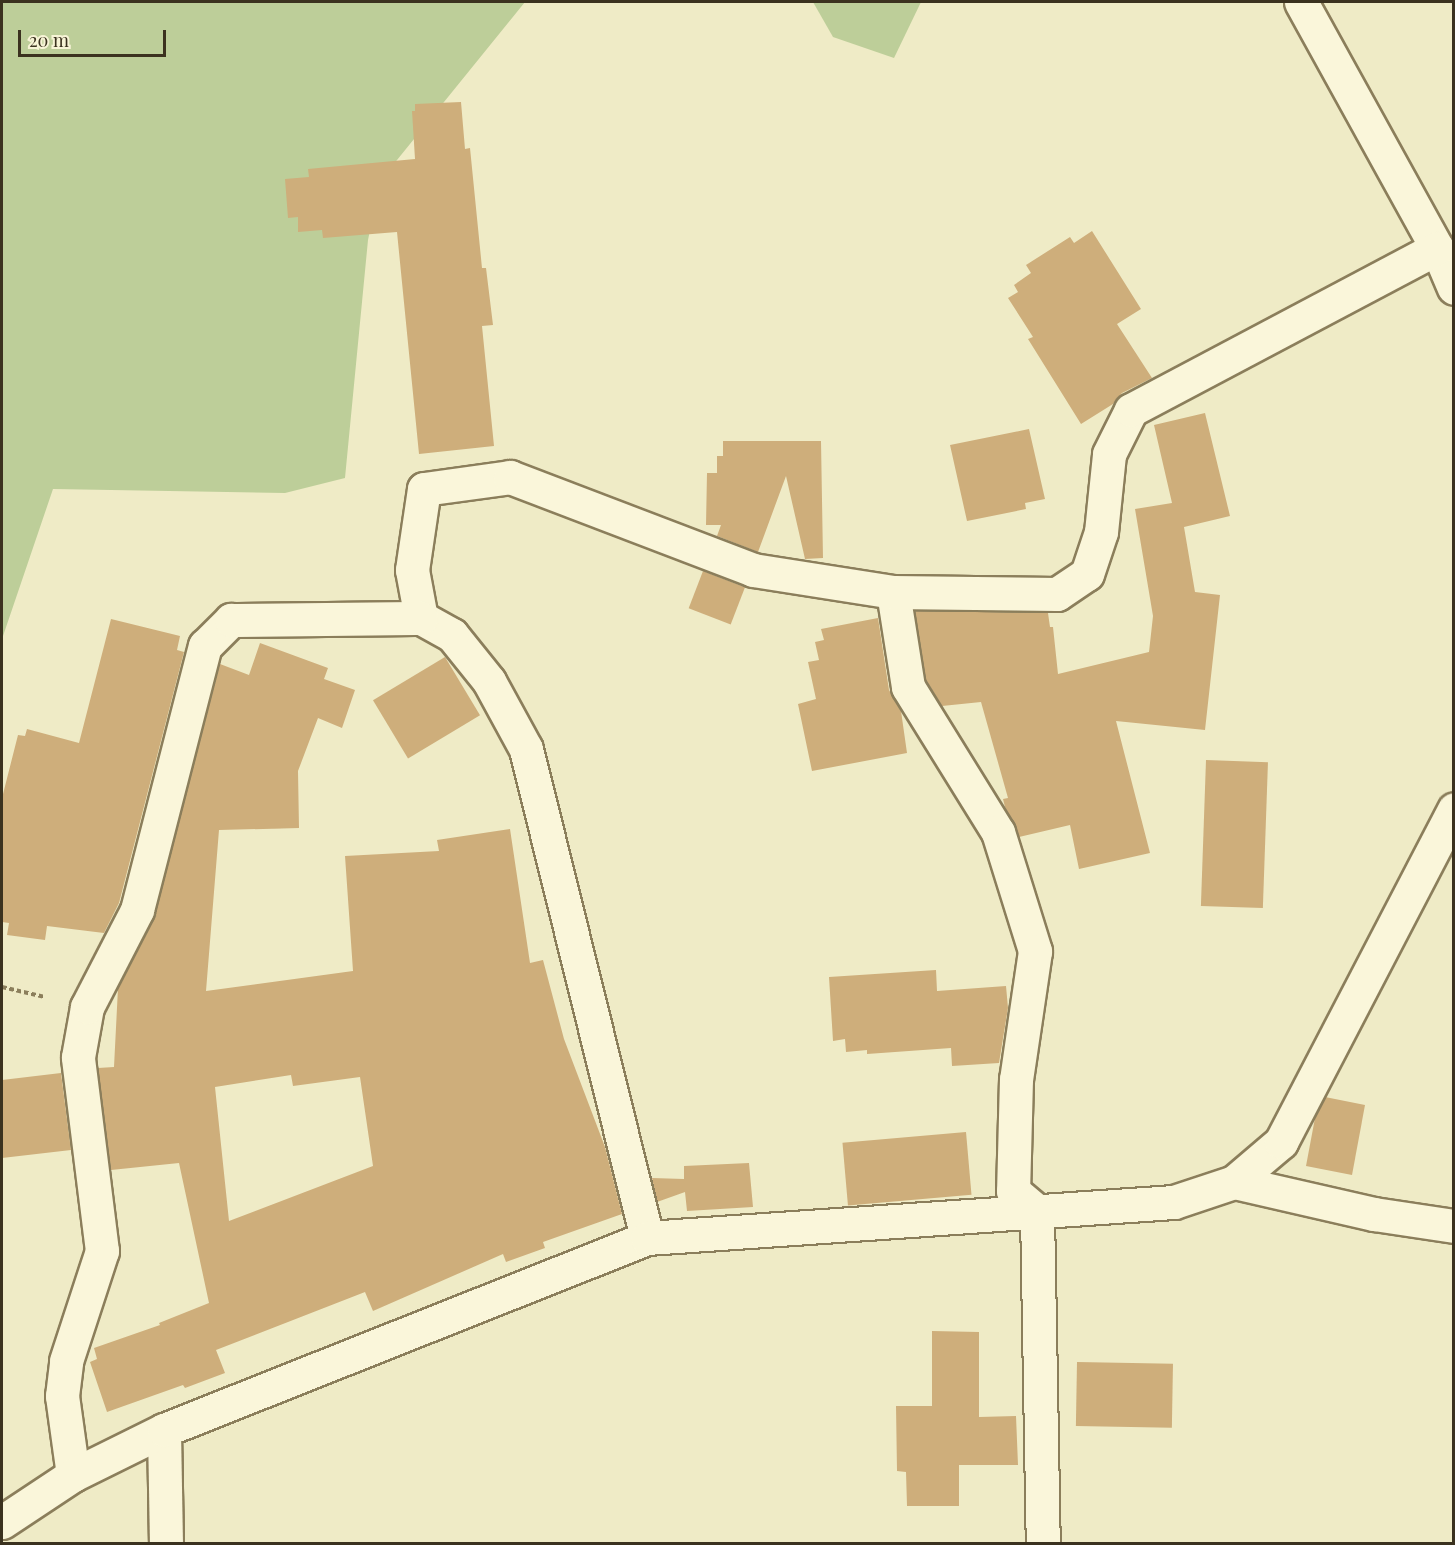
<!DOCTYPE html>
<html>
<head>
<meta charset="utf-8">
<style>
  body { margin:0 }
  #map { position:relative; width:1455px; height:1545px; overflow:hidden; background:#efebc6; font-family:"Playfair Display",serif }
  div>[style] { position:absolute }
  .green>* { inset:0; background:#bdce99 }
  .building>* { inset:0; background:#ceae7b; transform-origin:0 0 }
  .path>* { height:4px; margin-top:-2px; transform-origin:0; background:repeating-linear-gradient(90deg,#8b7e5b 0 4.5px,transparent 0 7.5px) }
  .roads { filter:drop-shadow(2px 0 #8b7e5b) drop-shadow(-2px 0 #8b7e5b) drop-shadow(0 2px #8b7e5b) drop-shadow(0 -2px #8b7e5b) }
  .minor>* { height:33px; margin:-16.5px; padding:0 16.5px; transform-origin:16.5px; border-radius:16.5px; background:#faf6da }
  span { translate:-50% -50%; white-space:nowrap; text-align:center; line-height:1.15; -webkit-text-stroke:6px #f7f4d6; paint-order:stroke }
  .frame { position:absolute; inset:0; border:3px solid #3b321f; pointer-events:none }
  .scale { position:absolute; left:18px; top:30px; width:148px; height:27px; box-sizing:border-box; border:3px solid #3b321f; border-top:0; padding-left:8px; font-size:18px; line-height:21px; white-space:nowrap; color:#3b321f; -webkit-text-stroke:4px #f7f4d6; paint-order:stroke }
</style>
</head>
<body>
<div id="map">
  <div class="green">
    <div style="clip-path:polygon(2px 2px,525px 2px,380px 181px,368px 240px,345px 478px,285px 493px,53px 489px,2px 639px)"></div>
    <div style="clip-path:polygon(813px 2px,921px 2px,894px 58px,833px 37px)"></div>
  </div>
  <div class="building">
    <div style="clip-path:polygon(461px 102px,465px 149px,470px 148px,482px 268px,486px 268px,493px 325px,482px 326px,494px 446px,419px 454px,397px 232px,323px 238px,322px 230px,298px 232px,298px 217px,288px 218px,285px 179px,309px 177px,308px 169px,415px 159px,412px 111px,415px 111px,415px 104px)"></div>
    <div style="clip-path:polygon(1092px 231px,1141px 309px,1117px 324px,1152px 378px,1122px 393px,1113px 404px,1081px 424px,1028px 339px,1033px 337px,1008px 298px,1018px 292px,1014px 285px,1031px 273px,1026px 265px,1070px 237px,1074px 243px)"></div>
    <div style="clip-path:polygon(1205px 413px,1230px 516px,1184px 527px,1195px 592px,1220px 595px,1205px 730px,1116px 721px,1150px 853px,1079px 869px,1070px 825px,1019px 837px,1005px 807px,1003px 799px,1008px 798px,981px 702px,942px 706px,926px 680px,915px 611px,1048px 613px,1050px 627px,1053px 627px,1058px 674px,1149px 652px,1153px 616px,1135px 509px,1172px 503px,1154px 425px)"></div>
    <div style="clip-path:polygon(1029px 429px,1045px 499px,1025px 503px,1026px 509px,967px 521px,950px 445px)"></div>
    <div style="clip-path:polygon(723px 441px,821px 441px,823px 558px,805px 559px,786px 476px,758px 552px,717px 536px,721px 525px,706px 525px,707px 473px,717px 473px,717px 456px,723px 456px)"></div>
    <div style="left:703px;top:571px;width:45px;height:40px;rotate:21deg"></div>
    <div style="clip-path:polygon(878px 618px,889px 690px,901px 711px,907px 753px,812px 771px,798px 704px,816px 699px,808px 662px,819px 660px,815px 642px,824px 640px,821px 629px)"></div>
    <div style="clip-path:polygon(111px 619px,180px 636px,177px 650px,184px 652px,119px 903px,104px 933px,47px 926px,45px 940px,7px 935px,9px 923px,2px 922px,2px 798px,18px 735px,25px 736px,27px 729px,79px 743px)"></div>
    <div style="clip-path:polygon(evenodd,260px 643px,328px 668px,324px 679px,355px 690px,342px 728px,318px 718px,298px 771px,299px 828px,219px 830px,206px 991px,353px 971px,345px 856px,439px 851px,437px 840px,510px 829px,530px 963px,543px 960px,564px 1039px,605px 1147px,622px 1214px,543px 1242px,545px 1248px,506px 1262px,503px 1254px,373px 1311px,365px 1292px,216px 1350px,225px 1373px,185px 1388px,183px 1385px,107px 1412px,90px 1362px,97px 1359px,94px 1348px,160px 1325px,159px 1323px,209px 1303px,179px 1163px,111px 1170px,98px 1068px,114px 1067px,118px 988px,155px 915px,220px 664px,249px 675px,260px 643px,291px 1075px,293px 1086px,360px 1077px,373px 1166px,229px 1221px,215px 1087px,291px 1075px)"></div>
    <div style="left:445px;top:657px;width:68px;height:84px;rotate:59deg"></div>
    <div style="left:1206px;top:760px;width:62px;height:146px;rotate:2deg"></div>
    <div style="clip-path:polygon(936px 970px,937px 991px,1006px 986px,1008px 1008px,999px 1063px,952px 1066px,951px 1048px,867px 1054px,867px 1050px,846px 1052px,845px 1039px,833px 1041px,829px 977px)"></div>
    <div style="clip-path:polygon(61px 1073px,71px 1150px,2px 1158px,2px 1080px)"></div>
    <div style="clip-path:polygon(1325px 1097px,1365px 1105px,1352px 1175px,1306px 1166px,1315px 1118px)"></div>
    <div style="left:966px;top:1132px;width:63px;height:124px;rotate:85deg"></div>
    <div style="clip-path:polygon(749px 1163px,753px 1207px,687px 1211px,685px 1192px,657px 1202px,652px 1178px,684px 1179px,684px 1166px)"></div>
    <div style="clip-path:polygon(932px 1331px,979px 1332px,979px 1417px,1016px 1416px,1018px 1465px,959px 1465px,959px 1506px,907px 1506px,906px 1472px,897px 1471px,896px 1406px,932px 1406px)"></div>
    <div style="left:1077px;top:1362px;width:96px;height:64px;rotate:1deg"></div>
  </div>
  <div class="path">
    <div style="left:2px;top:987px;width:44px;rotate:13.1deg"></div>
  </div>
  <div class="roads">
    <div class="minor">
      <div style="left:1301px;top:2px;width:281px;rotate:61.1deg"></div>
      <div style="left:1437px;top:248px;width:43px;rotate:67deg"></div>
      <div style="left:893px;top:592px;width:96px;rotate:81deg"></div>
      <div style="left:908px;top:687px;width:171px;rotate:58.2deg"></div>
      <div style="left:998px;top:832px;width:125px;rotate:72.7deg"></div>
      <div style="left:1035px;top:951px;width:129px;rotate:98.4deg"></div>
      <div style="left:1016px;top:1079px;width:112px;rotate:91.5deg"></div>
      <div style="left:1013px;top:1191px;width:31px;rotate:40deg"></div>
      <div style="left:1037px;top:1211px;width:333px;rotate:89deg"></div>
      <div style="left:1234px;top:1182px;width:144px;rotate:12.9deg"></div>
      <div style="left:1374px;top:1214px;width:81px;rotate:8.5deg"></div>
      <div style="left:647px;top:1238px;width:504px;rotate:-103.9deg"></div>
      <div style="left:526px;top:749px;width:77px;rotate:-118.6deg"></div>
      <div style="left:489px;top:681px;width:59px;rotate:-128.8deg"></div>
      <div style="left:452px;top:635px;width:35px;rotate:-151deg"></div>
      <div style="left:421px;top:618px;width:49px;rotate:-100.6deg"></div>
      <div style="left:412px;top:570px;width:82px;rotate:-81.6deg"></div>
      <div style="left:424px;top:489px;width:87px;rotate:-7.9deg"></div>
      <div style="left:510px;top:477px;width:260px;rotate:20.9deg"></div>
      <div style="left:753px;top:570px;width:142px;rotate:8.9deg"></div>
      <div style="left:893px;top:592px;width:164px;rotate:0.7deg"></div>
      <div style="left:1057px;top:594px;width:36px;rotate:-34deg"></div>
      <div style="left:1087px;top:574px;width:44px;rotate:-71.6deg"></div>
      <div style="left:1101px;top:532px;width:78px;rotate:-84.1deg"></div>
      <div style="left:1109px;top:454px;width:49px;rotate:-63.4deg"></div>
      <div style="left:1131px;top:410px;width:346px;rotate:-27.9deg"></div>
      <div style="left:164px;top:1430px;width:114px;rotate:89deg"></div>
      <div style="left:73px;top:1475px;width:80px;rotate:-97.9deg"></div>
      <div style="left:62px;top:1396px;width:35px;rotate:-83deg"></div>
      <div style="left:66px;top:1361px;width:116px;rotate:-71.9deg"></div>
      <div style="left:102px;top:1251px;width:195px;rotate:-97.1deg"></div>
      <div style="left:78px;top:1057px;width:51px;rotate:-79.8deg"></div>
      <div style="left:87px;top:1007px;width:109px;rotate:-62.7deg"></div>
      <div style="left:137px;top:910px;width:273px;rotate:-75.6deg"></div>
      <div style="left:205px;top:646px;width:37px;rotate:-45deg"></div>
      <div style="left:231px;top:620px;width:190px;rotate:-0.6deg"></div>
      <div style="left:2px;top:1522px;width:85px;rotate:-33.5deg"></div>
      <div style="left:73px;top:1475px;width:102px;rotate:-26.3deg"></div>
      <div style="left:164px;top:1430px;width:520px;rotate:-21.68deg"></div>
      <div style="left:647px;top:1238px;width:528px;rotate:-3.91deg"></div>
      <div style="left:1174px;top:1202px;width:63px;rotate:-18.4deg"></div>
      <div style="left:1234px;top:1182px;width:62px;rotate:-40.4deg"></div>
      <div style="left:1281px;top:1142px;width:375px;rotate:-62.5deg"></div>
    </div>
  </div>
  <div class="frame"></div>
  <div class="scale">20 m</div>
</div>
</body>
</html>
